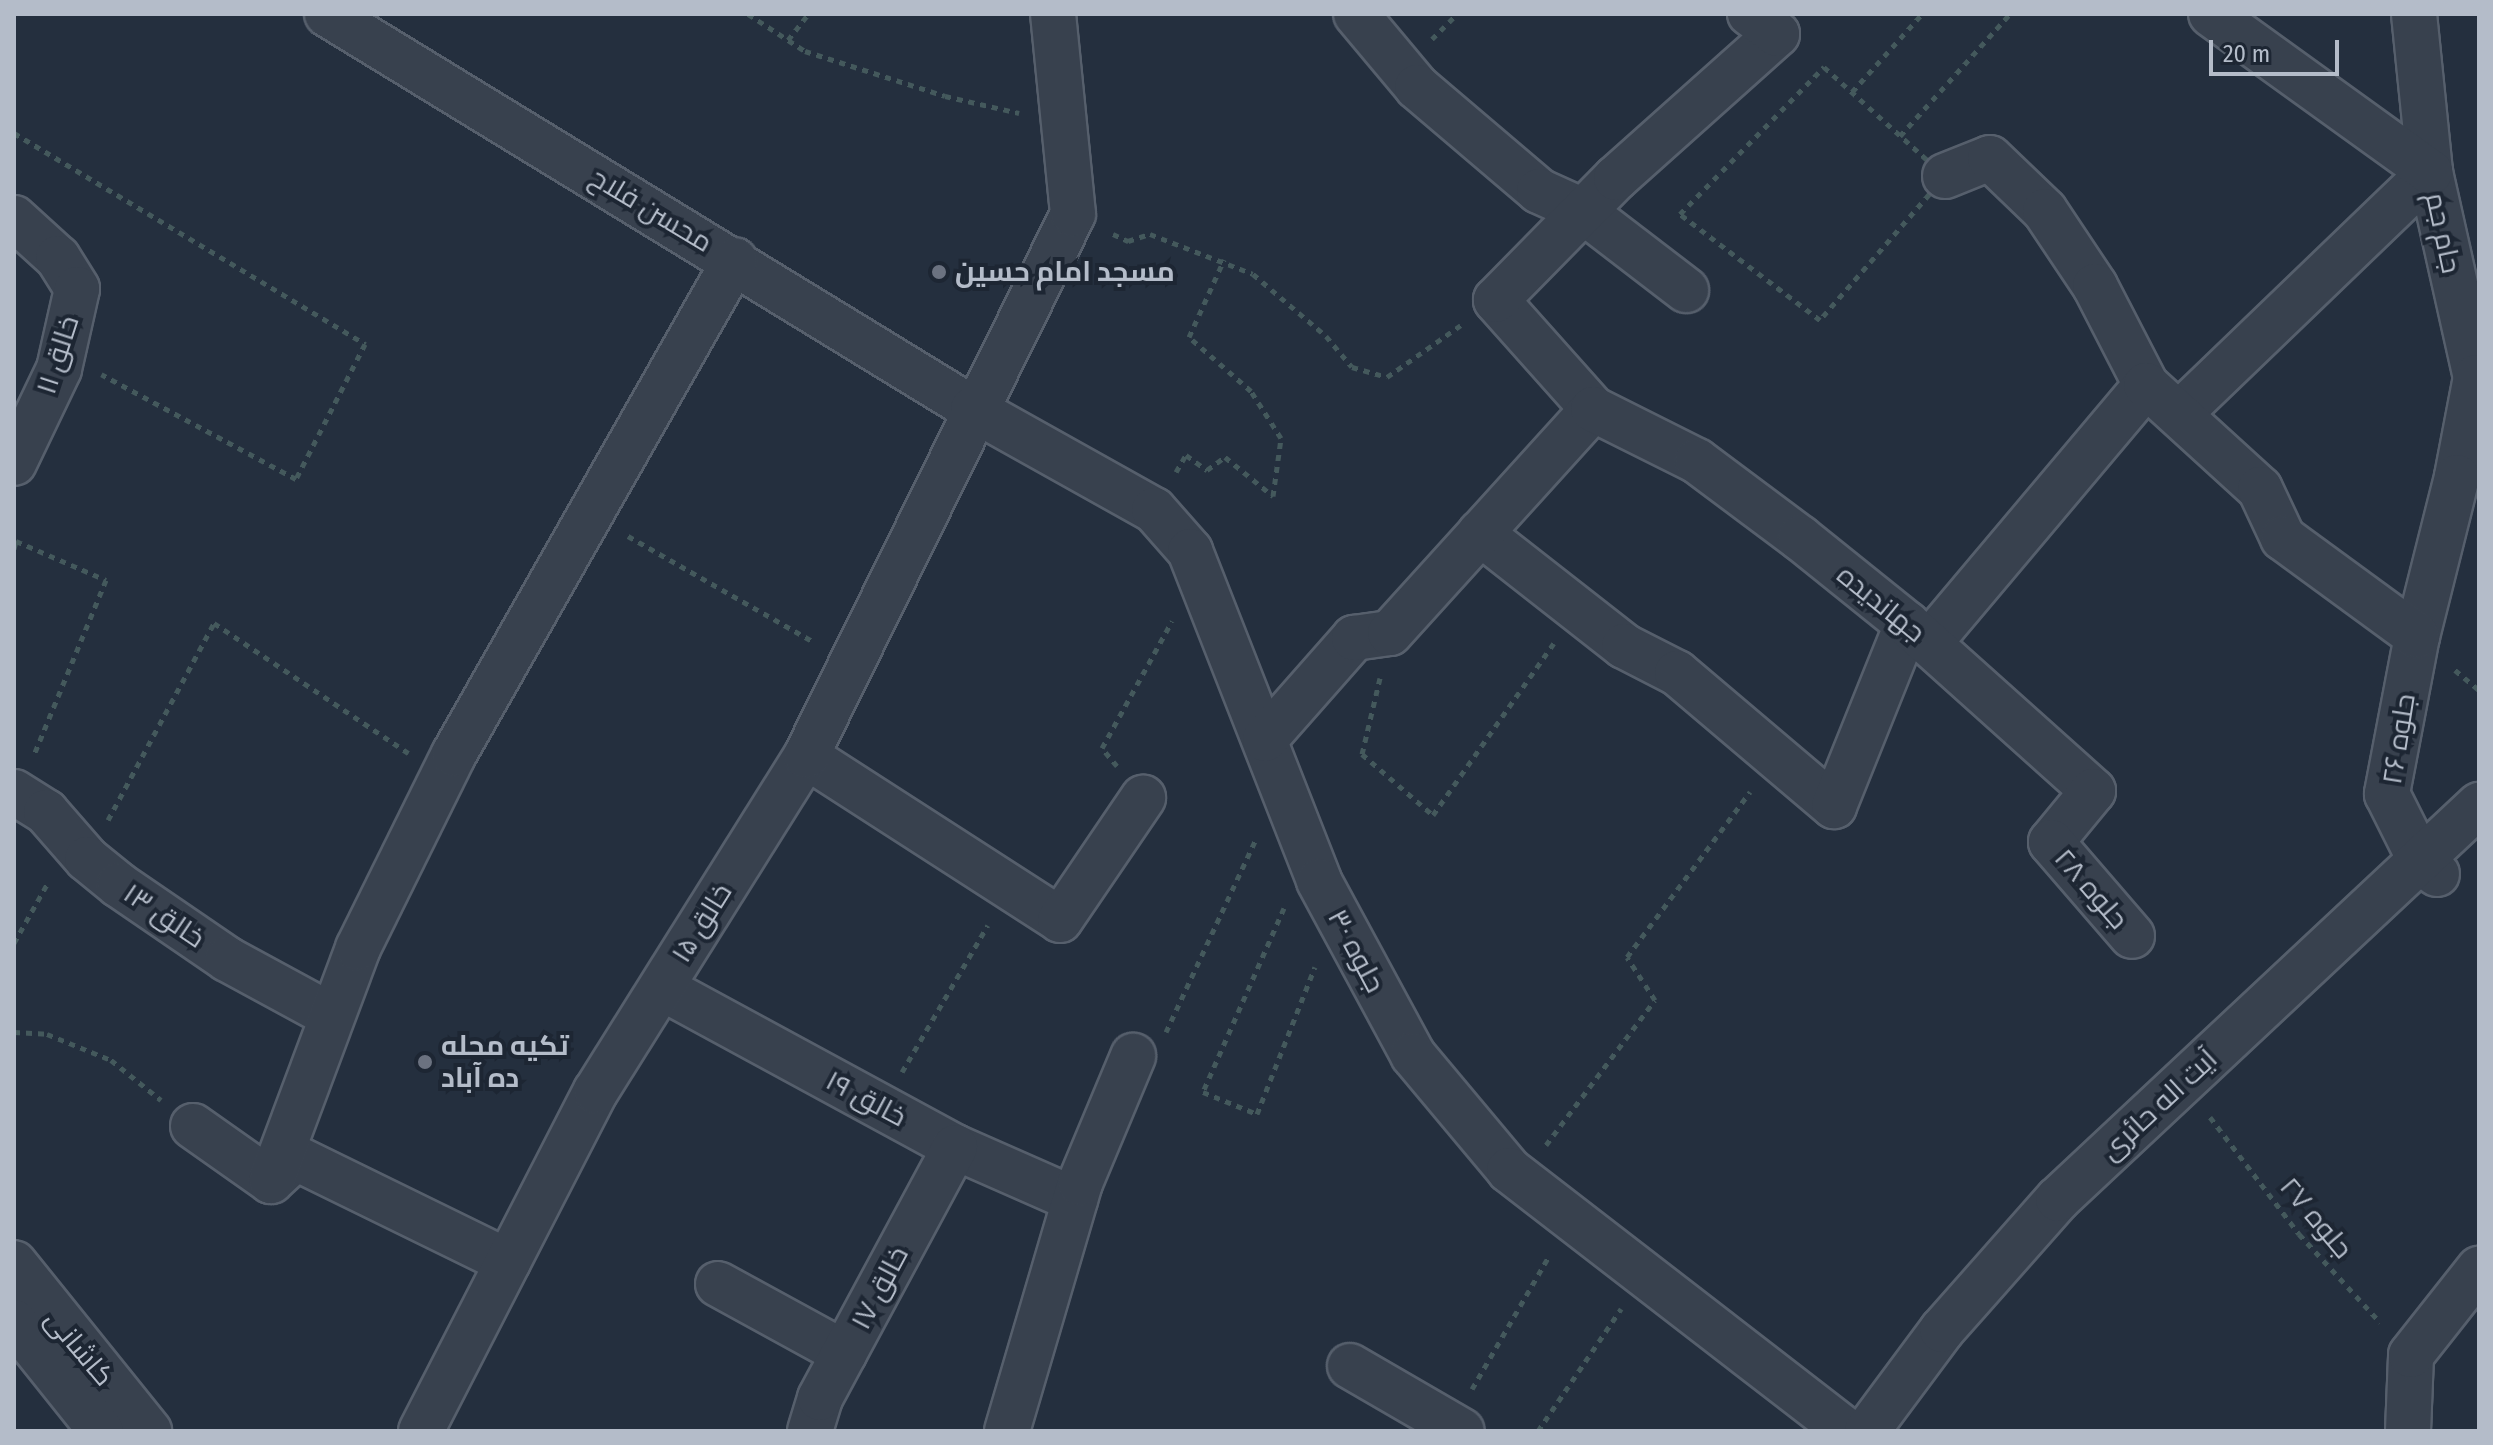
<!DOCTYPE html>
<html>
<head>
<meta charset="utf-8">
<style>
  body { margin:0 }
  #map { position:relative; width:2493px; height:1445px; overflow:hidden; background:#242f3e; font-family:"Fira Sans Condensed",Cairo,sans-serif }
  div>[style] { position:absolute }
  .path>* { height:5px; margin-top:-2.5px; transform-origin:0; background:repeating-linear-gradient(90deg,#44595c 0 6px,transparent 0 12px) }
  .roads { filter:drop-shadow(2px 0 #565f6c) drop-shadow(-2px 0 #565f6c) drop-shadow(0 2px #565f6c) drop-shadow(0 -2px #565f6c) }
  .minor>* { height:44px; margin:-22px; padding:0 22px; transform-origin:22px; border-radius:22px; background:#38414e }
  .dots>* { width:22px; height:22px; translate:-50% -50%; box-sizing:border-box; border:4px solid #1d2633; border-radius:50% }
  span { translate:-50% -50%; white-space:nowrap; text-align:center; line-height:1.15; -webkit-text-stroke:8px #1d2633; paint-order:stroke }
  .street-label { font-size:28px; color:#b4bcc9 }
  .poi-label { font-size:28px; color:#b4bcc9; font-weight:700 }
  .left { translate:0 -50%; text-align:left }
  .frame { position:absolute; inset:0; border:16px solid #b4bcc9; pointer-events:none }
  .scale { position:absolute; left:2209px; top:40px; width:130px; height:36px; box-sizing:border-box; border:4px solid #b4bcc9; border-top:0; padding-left:10px; font-size:24px; line-height:28px; white-space:nowrap; color:#b4bcc9; -webkit-text-stroke:6px #1d2633; paint-order:stroke }
</style>
</head>
<body>
<div id="map">
  <div class="path">
    <div style="left:748px;top:14px;width:68px;rotate:33deg"></div>
    <div style="left:805px;top:51px;width:147px;rotate:17.8deg"></div>
    <div style="left:945px;top:96px;width:76px;rotate:12.9deg"></div>
    <div style="left:1432px;top:39px;width:35px;rotate:-45deg"></div>
    <div style="left:788px;top:40px;width:33px;rotate:-52deg"></div>
    <div style="left:1824px;top:67px;width:163px;rotate:42deg"></div>
    <div style="left:1945px;top:176px;width:191px;rotate:131deg"></div>
    <div style="left:1820px;top:320px;width:176px;rotate:-142.9deg"></div>
    <div style="left:1680px;top:214px;width:206px;rotate:-45.6deg"></div>
    <div style="left:1852px;top:92px;width:105px;rotate:-48.1deg"></div>
    <div style="left:14px;top:133px;width:410px;rotate:31deg"></div>
    <div style="left:365px;top:344px;width:152px;rotate:117.1deg"></div>
    <div style="left:296px;top:479px;width:221px;rotate:-151.7deg"></div>
    <div style="left:1900px;top:136px;width:164px;rotate:-48deg"></div>
    <div style="left:1113px;top:234px;width:17px;rotate:25deg"></div>
    <div style="left:1128px;top:241px;width:23px;rotate:-18deg"></div>
    <div style="left:1150px;top:234px;width:110px;rotate:21.2deg"></div>
    <div style="left:1253px;top:274px;width:96px;rotate:40.3deg"></div>
    <div style="left:1326px;top:336px;width:40px;rotate:50deg"></div>
    <div style="left:1352px;top:367px;width:36px;rotate:16deg"></div>
    <div style="left:1387px;top:377px;width:90px;rotate:-35.1deg"></div>
    <div style="left:1176px;top:472px;width:20px;rotate:-60deg"></div>
    <div style="left:1186px;top:455px;width:26px;rotate:36deg"></div>
    <div style="left:1207px;top:470px;width:22px;rotate:-36deg"></div>
    <div style="left:1225px;top:457px;width:62px;rotate:39.1deg"></div>
    <div style="left:1273px;top:496px;width:59px;rotate:-82.1deg"></div>
    <div style="left:1281px;top:438px;width:56px;rotate:-122.6deg"></div>
    <div style="left:1251px;top:391px;width:82px;rotate:-138.9deg"></div>
    <div style="left:1189px;top:337px;width:85px;rotate:-65.6deg"></div>
    <div style="left:628px;top:536px;width:214px;rotate:29.7deg"></div>
    <div style="left:14px;top:549px;width:8px;rotate:-76deg"></div>
    <div style="left:16px;top:541px;width:98px;rotate:23.4deg"></div>
    <div style="left:106px;top:580px;width:189px;rotate:112.4deg"></div>
    <div style="left:2455px;top:670px;width:31px;rotate:40deg"></div>
    <div style="left:1380px;top:678px;width:78px;rotate:103.3deg"></div>
    <div style="left:1362px;top:754px;width:94px;rotate:40.7deg"></div>
    <div style="left:1433px;top:815px;width:210px;rotate:-54.9deg"></div>
    <div style="left:1117px;top:766px;width:23px;rotate:-130deg"></div>
    <div style="left:1102px;top:748px;width:145px;rotate:-61.1deg"></div>
    <div style="left:108px;top:820px;width:224px;rotate:-61.7deg"></div>
    <div style="left:214px;top:623px;width:234px;rotate:33.8deg"></div>
    <div style="left:1284px;top:908px;width:201px;rotate:113.8deg"></div>
    <div style="left:1203px;top:1092px;width:58px;rotate:22.2deg"></div>
    <div style="left:1257px;top:1114px;width:158px;rotate:-68.5deg"></div>
    <div style="left:14px;top:943px;width:71px;rotate:-60.6deg"></div>
    <div style="left:14px;top:1032px;width:33px;rotate:3deg"></div>
    <div style="left:47px;top:1034px;width:69px;rotate:22.1deg"></div>
    <div style="left:111px;top:1060px;width:64px;rotate:38.7deg"></div>
    <div style="left:1166px;top:1032px;width:211px;rotate:-65deg"></div>
    <div style="left:902px;top:1072px;width:170px;rotate:-59.7deg"></div>
    <div style="left:2210px;top:1117px;width:147px;rotate:52.7deg"></div>
    <div style="left:2299px;top:1234px;width:120px;rotate:47.4deg"></div>
    <div style="left:1546px;top:1145px;width:181px;rotate:-53.1deg"></div>
    <div style="left:1655px;top:1000px;width:51px;rotate:-123.1deg"></div>
    <div style="left:1627px;top:957px;width:206px;rotate:-53.3deg"></div>
    <div style="left:1472px;top:1389px;width:154px;rotate:-59.9deg"></div>
    <div style="left:1538px;top:1431px;width:148px;rotate:-55.8deg"></div>
  </div>
  <div class="roads">
    <div class="minor">
      <div style="left:327px;top:14px;width:757px;rotate:31.44deg"></div>
      <div style="left:973px;top:409px;width:207px;rotate:29.2deg"></div>
      <div style="left:1154px;top:510px;width:55px;rotate:48.7deg"></div>
      <div style="left:1190px;top:551px;width:354px;rotate:68.6deg"></div>
      <div style="left:1319px;top:881px;width:198px;rotate:61.6deg"></div>
      <div style="left:1413px;top:1055px;width:150px;rotate:50.1deg"></div>
      <div style="left:1509px;top:1170px;width:427px;rotate:37.7deg"></div>
      <div style="left:1356px;top:14px;width:95px;rotate:50.1deg"></div>
      <div style="left:1417px;top:87px;width:160px;rotate:40.4deg"></div>
      <div style="left:1539px;top:191px;width:48px;rotate:24.4deg"></div>
      <div style="left:1583px;top:211px;width:130px;rotate:37.5deg"></div>
      <div style="left:2414px;top:14px;width:159px;rotate:84.2deg"></div>
      <div style="left:2430px;top:172px;width:210px;rotate:77.4deg"></div>
      <div style="left:2476px;top:377px;width:102px;rotate:100.8deg"></div>
      <div style="left:2457px;top:477px;width:164px;rotate:104.1deg"></div>
      <div style="left:2417px;top:636px;width:161px;rotate:100.8deg"></div>
      <div style="left:2387px;top:794px;width:76px;rotate:63.4deg"></div>
      <div style="left:2421px;top:862px;width:20px;rotate:37deg"></div>
      <div style="left:1945px;top:176px;width:48px;rotate:-21.8deg"></div>
      <div style="left:1990px;top:158px;width:76px;rotate:43.9deg"></div>
      <div style="left:2045px;top:211px;width:90px;rotate:56.3deg"></div>
      <div style="left:2095px;top:286px;width:111px;rotate:62.7deg"></div>
      <div style="left:14px;top:218px;width:59px;rotate:42.3deg"></div>
      <div style="left:58px;top:258px;width:36px;rotate:58deg"></div>
      <div style="left:77px;top:289px;width:82px;rotate:102.7deg"></div>
      <div style="left:59px;top:369px;width:104px;rotate:115.6deg"></div>
      <div style="left:1593px;top:409px;width:146px;rotate:-131.7deg"></div>
      <div style="left:1496px;top:300px;width:171px;rotate:-45.5deg"></div>
      <div style="left:1616px;top:178px;width:216px;rotate:-41.8deg"></div>
      <div style="left:1777px;top:34px;width:34px;rotate:-143deg"></div>
      <div style="left:2181px;top:412px;width:346px;rotate:-43.9deg"></div>
      <div style="left:2430px;top:172px;width:270px;rotate:-144.2deg"></div>
      <div style="left:1480px;top:533px;width:183px;rotate:38.1deg"></div>
      <div style="left:1624px;top:646px;width:59px;rotate:27deg"></div>
      <div style="left:1677px;top:673px;width:206px;rotate:40.3deg"></div>
      <div style="left:1834px;top:806px;width:196px;rotate:-68.1deg"></div>
      <div style="left:1929px;top:643px;width:337px;rotate:-49.9deg"></div>
      <div style="left:2146px;top:385px;width:154px;rotate:42.4deg"></div>
      <div style="left:2260px;top:489px;width:54px;rotate:64.9deg"></div>
      <div style="left:2283px;top:538px;width:166px;rotate:36.2deg"></div>
      <div style="left:1265px;top:739px;width:135px;rotate:-48.6deg"></div>
      <div style="left:1354px;top:638px;width:36px;rotate:-8deg"></div>
      <div style="left:1390px;top:633px;width:302px;rotate:-47.8deg"></div>
      <div style="left:1593px;top:409px;width:116px;rotate:26.6deg"></div>
      <div style="left:1697px;top:461px;width:129px;rotate:36.8deg"></div>
      <div style="left:1800px;top:538px;width:137px;rotate:38.8deg"></div>
      <div style="left:1907px;top:624px;width:250px;rotate:41.9deg"></div>
      <div style="left:2093px;top:791px;width:66px;rotate:129.5deg"></div>
      <div style="left:2051px;top:842px;width:124px;rotate:49.2deg"></div>
      <div style="left:806px;top:756px;width:302px;rotate:32.8deg"></div>
      <div style="left:1060px;top:920px;width:148px;rotate:-55.8deg"></div>
      <div style="left:14px;top:792px;width:38px;rotate:32deg"></div>
      <div style="left:46px;top:812px;width:62px;rotate:48.9deg"></div>
      <div style="left:87px;top:859px;width:41px;rotate:39.1deg"></div>
      <div style="left:119px;top:885px;width:131px;rotate:34.4deg"></div>
      <div style="left:227px;top:959px;width:119px;rotate:28.5deg"></div>
      <div style="left:662px;top:988px;width:333px;rotate:28.5deg"></div>
      <div style="left:955px;top:1147px;width:131px;rotate:23.8deg"></div>
      <div style="left:193px;top:1126px;width:95px;rotate:35.2deg"></div>
      <div style="left:271px;top:1181px;width:34px;rotate:-43deg"></div>
      <div style="left:296px;top:1158px;width:236px;rotate:26.1deg"></div>
      <div style="left:271px;top:1181px;width:249px;rotate:-69.5deg"></div>
      <div style="left:358px;top:948px;width:216px;rotate:-63.7deg"></div>
      <div style="left:454px;top:754px;width:568px;rotate:-60.37deg"></div>
      <div style="left:14px;top:1263px;width:216px;rotate:51.2deg"></div>
      <div style="left:718px;top:1284px;width:144px;rotate:28.7deg"></div>
      <div style="left:14px;top:1322px;width:139px;rotate:51.4deg"></div>
      <div style="left:1350px;top:1366px;width:129px;rotate:30.1deg"></div>
      <div style="left:421px;top:1431px;width:382px;rotate:-62.8deg"></div>
      <div style="left:596px;top:1091px;width:395px;rotate:-57.9deg"></div>
      <div style="left:806px;top:756px;width:604px;rotate:-63.77deg"></div>
      <div style="left:1073px;top:214px;width:201px;rotate:-95.7deg"></div>
      <div style="left:810px;top:1431px;width:34px;rotate:-73deg"></div>
      <div style="left:820px;top:1398px;width:285px;rotate:-61.7deg"></div>
      <div style="left:1007px;top:1431px;width:259px;rotate:-73.6deg"></div>
      <div style="left:1080px;top:1183px;width:138px;rotate:-67.3deg"></div>
      <div style="left:1867px;top:1431px;width:126px;rotate:-53.4deg"></div>
      <div style="left:1942px;top:1330px;width:175px;rotate:-48.5deg"></div>
      <div style="left:2058px;top:1199px;width:577px;rotate:-43.1deg"></div>
      <div style="left:2408px;top:1431px;width:76px;rotate:-87.7deg"></div>
      <div style="left:2411px;top:1355px;width:110px;rotate:-51.7deg"></div>
    </div>
  </div>
  <div class="dots">
    <div style="left:939px;top:272px;background:#6b7280"></div>
    <div style="left:425px;top:1062px;background:#6b7280"></div>
  </div>
  <div class="street-label">
    <span style="left:651px;top:210px;rotate:31deg">محسن فلاح</span>
    <span style="left:2443px;top:233px;rotate:78deg">جام جم</span>
    <span style="left:58px;top:355px;rotate:-72deg">خالق ۱۱</span>
    <span style="left:1881px;top:604px;rotate:39deg">جهاندیده</span>
    <span style="left:2399px;top:739px;rotate:-81deg">جلوه ۲۶</span>
    <span style="left:2091px;top:889px;rotate:49deg">جلوه ۲۸</span>
    <span style="left:164px;top:916px;rotate:34deg">خالق ۱۳</span>
    <span style="left:702px;top:923px;rotate:-58deg">خالق ۱۵</span>
    <span style="left:1356px;top:951px;rotate:62deg">جلوه ۳۰</span>
    <span style="left:866px;top:1099px;rotate:28deg">خالق ۱۹</span>
    <span style="left:2159px;top:1105px;rotate:-43deg">آیت اله حائری</span>
    <span style="left:2316px;top:1218px;rotate:50deg">جلوه ۲۷</span>
    <span style="left:880px;top:1288px;rotate:-62deg">خالق ۱۷</span>
    <span style="left:79px;top:1348px;rotate:50deg">کاشانی</span>
  </div>
  <div class="poi-label">
    <span class="left" style="left:955px;top:272px">مسجد امام حسین</span>
    <span class="left" style="left:441px;top:1062px">تکیه محله<br>ده آباد</span>
  </div>
  <div class="frame"></div>
  <div class="scale">20 m</div>
</div>
</body>
</html>
